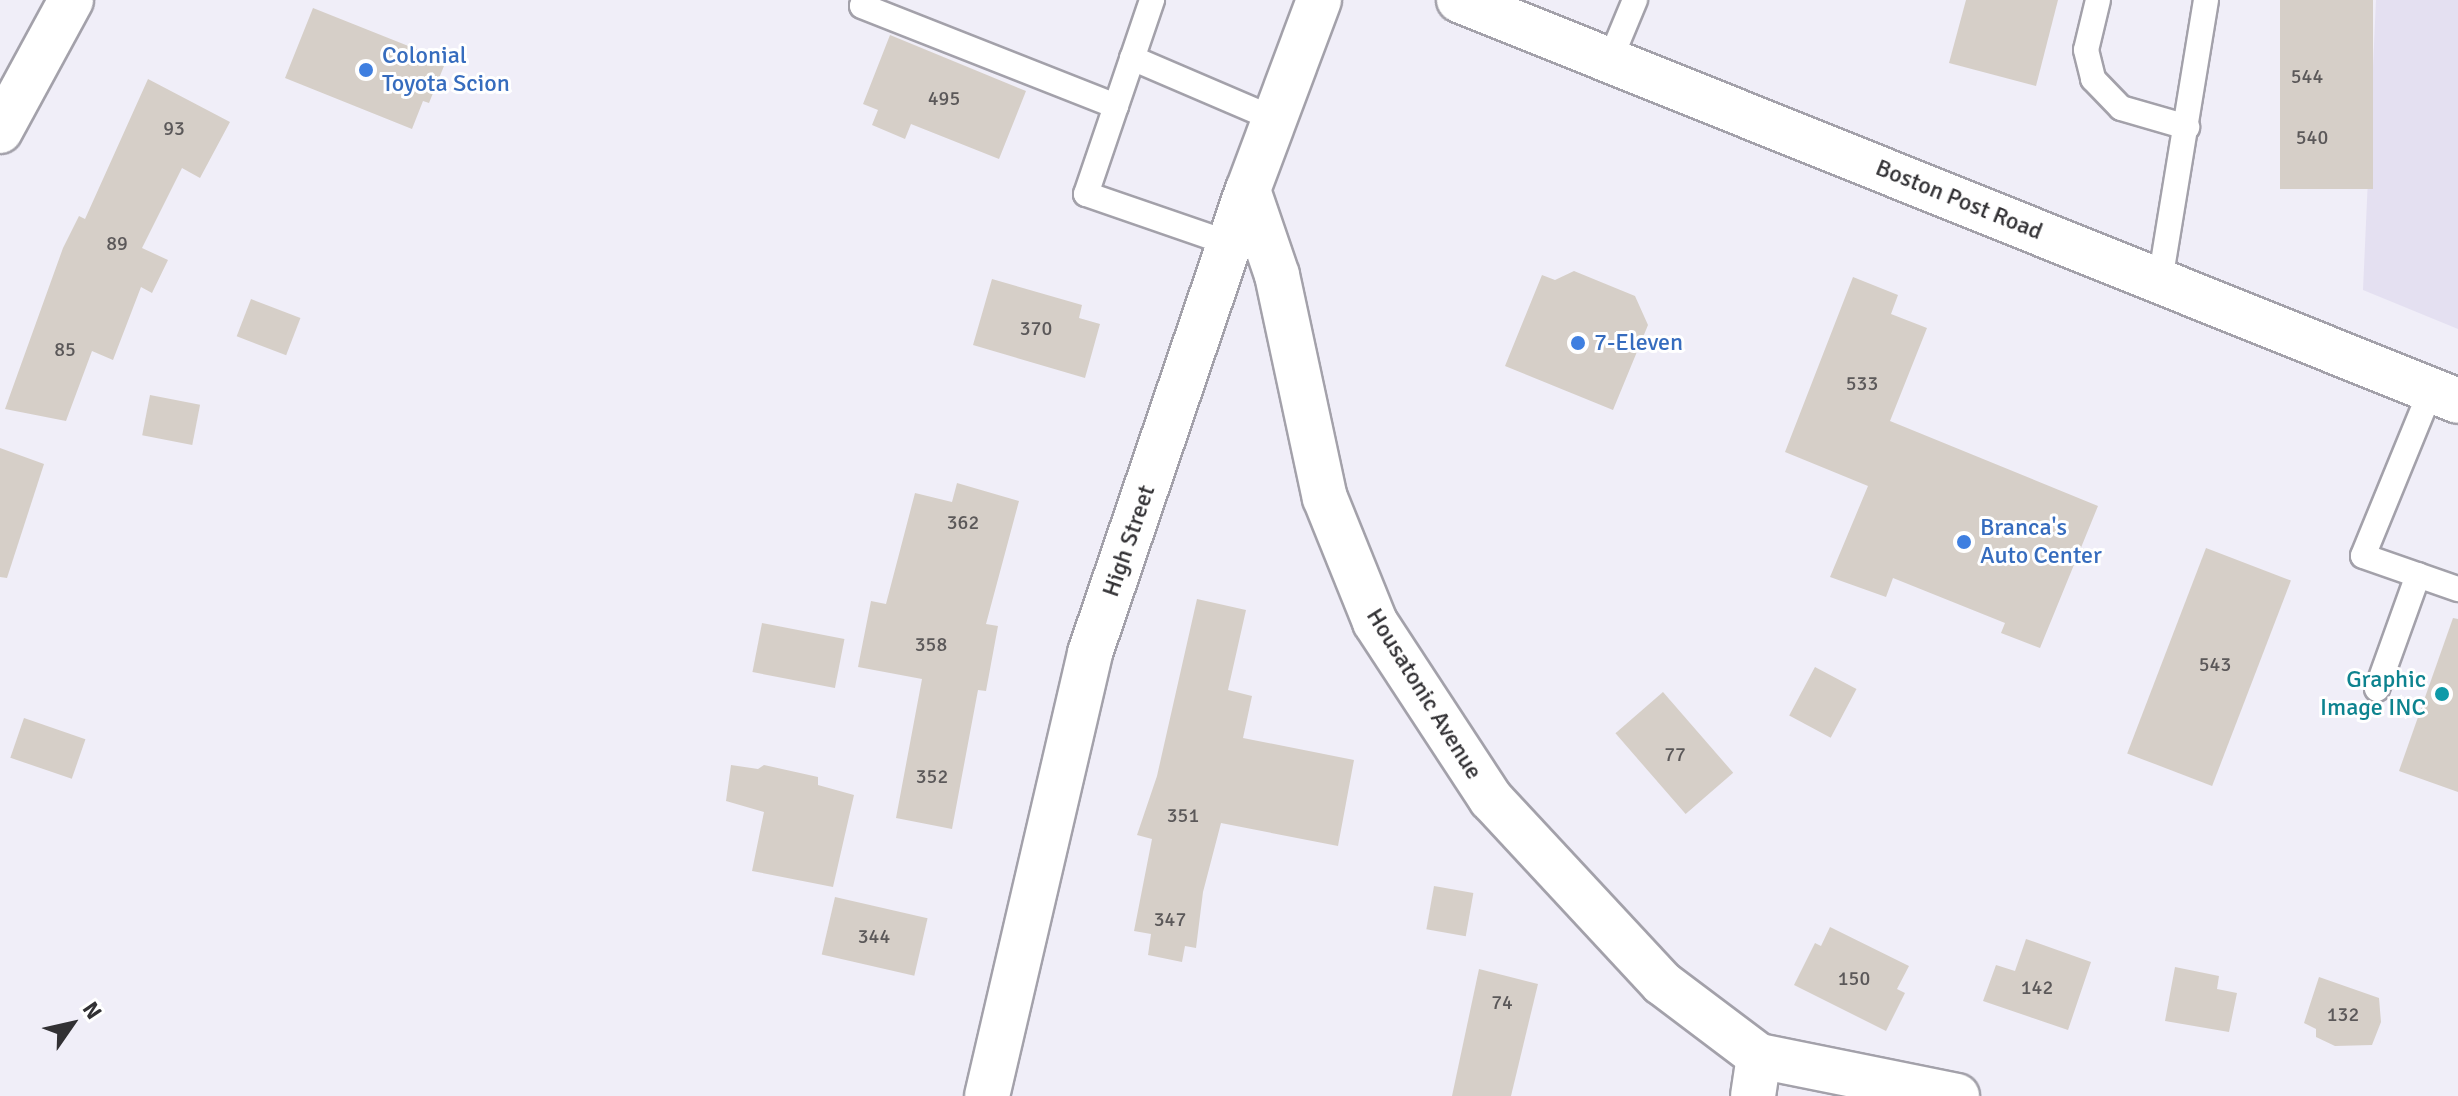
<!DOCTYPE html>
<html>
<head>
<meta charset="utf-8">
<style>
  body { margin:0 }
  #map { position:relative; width:2458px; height:1096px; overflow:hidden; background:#f0eef8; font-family:Signika,sans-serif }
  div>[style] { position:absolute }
  .built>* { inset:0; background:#e4e0f1 }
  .building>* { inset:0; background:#d6cfc8; transform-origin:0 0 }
  .roads { filter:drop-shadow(2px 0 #a3a1aa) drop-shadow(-2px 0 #a3a1aa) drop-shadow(0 2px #a3a1aa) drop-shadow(0 -2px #a3a1aa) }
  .lane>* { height:24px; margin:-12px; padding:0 12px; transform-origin:12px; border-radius:12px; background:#fff }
  .street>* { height:44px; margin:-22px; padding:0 22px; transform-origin:22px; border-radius:22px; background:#fff }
  .secondary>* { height:44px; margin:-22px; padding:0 22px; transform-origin:22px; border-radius:22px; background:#fff }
  .primary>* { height:44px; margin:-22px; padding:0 22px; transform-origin:22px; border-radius:22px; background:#fff }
  .dots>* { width:22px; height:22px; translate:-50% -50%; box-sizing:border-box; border:4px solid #fff; border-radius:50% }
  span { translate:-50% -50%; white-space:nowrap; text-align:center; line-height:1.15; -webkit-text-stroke:6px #fff; paint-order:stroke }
  .number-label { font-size:20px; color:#5b5859 }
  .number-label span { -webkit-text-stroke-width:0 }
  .shop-label { font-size:24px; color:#366cbe }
  .left { translate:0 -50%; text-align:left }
  .street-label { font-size:24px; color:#323134 }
  .culture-label { font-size:24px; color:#0d838f }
  .right { translate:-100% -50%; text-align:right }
  .north { position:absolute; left:32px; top:984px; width:80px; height:80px; -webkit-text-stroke:6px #fff; paint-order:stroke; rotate:56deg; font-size:22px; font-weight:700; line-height:32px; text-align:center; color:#323134 }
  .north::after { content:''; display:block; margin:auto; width:28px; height:36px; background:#323134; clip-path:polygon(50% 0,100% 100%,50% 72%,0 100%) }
</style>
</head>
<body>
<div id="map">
  <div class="built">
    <div style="clip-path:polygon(2376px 0,2458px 0,2458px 329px,2363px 290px)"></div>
  </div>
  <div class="building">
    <div style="clip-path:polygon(1966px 0,2058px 0,2036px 86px,1949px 63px)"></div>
    <div style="left:2280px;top:0;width:93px;height:189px"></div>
    <div style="clip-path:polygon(313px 8px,446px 61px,429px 103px,423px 101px,412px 129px,285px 78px)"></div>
    <div style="clip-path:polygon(890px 35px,1026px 91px,999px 159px,911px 124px,905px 139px,872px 125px,878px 110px,863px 104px)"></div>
    <div style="clip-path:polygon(148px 79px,230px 122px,200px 178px,182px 168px,142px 248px,168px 260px,152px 293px,141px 287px,113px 360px,92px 351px,66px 421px,5px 409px,63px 248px,79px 216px,85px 219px)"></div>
    <div style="clip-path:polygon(1574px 271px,1635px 296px,1648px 325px,1613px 410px,1505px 366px,1542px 275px,1555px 280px)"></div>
    <div style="clip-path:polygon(1853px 277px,1898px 295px,1891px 314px,1927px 328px,1890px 421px,2098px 506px,2040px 648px,2001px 633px,2005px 623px,1893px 578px,1886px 597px,1830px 577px,1868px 486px,1785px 452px)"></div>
    <div style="clip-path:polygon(992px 279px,1082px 305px,1079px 318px,1100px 324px,1085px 378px,973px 345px)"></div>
    <div style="left:251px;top:299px;width:53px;height:40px;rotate:21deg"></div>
    <div style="left:150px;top:395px;width:51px;height:41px;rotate:11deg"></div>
    <div style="clip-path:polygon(0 448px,44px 464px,7px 578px,0 577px)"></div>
    <div style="clip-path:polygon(957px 483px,1019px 501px,986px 624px,998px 626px,986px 691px,978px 690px,952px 829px,896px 818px,922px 679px,858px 667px,871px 601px,886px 604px,915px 493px,952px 502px)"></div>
    <div style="left:2206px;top:548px;width:91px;height:220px;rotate:21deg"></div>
    <div style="clip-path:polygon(1197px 599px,1246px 610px,1228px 690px,1252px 696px,1243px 738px,1354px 760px,1338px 846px,1221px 823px,1203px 892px,1196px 948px,1185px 946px,1182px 962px,1148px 955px,1151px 934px,1134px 931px,1152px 839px,1137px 835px,1157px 776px)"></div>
    <div style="clip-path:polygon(2453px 618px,2458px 619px,2458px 792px,2399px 771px)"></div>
    <div style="left:762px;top:623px;width:84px;height:50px;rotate:11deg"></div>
    <div style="left:1815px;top:667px;width:47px;height:55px;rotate:28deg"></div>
    <div style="left:1663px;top:692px;width:107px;height:63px;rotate:49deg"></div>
    <div style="left:24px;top:718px;width:65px;height:42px;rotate:19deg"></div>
    <div style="clip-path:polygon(731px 765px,758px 769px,764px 765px,818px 777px,818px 785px,854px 795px,833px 887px,752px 871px,764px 812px,726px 801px)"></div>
    <div style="left:1434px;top:886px;width:40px;height:44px;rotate:10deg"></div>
    <div style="left:835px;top:897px;width:95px;height:59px;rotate:13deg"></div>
    <div style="clip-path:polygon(1830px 927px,1909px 966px,1897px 989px,1905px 993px,1886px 1031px,1794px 985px,1815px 943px,1821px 946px)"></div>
    <div style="clip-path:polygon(2026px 939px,2091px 962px,2068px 1030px,1983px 1001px,1996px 965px,2015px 971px)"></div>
    <div style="clip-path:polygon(2175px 967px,2219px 976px,2217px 989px,2237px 993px,2229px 1032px,2165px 1021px)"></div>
    <div style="clip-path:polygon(1479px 969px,1538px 984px,1511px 1096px,1452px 1096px)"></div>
    <div style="clip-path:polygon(2319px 977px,2379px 998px,2381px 1022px,2372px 1045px,2335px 1046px,2316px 1037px,2316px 1029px,2304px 1023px)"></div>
  </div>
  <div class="roads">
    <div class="lane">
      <div style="left:864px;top:0;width:6px;rotate:108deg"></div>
      <div style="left:862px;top:6px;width:273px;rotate:21.5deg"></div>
      <div style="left:1116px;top:106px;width:112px;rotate:-71.2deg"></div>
      <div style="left:2098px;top:0;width:51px;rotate:103.5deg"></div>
      <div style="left:2086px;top:50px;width:30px;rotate:76deg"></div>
      <div style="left:2093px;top:79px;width:40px;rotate:46deg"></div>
      <div style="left:2121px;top:108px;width:69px;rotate:16.1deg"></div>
      <div style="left:1132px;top:58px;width:158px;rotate:23.2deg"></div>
      <div style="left:1610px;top:60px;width:65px;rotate:-67.4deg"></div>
      <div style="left:1116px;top:106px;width:93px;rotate:108.8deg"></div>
      <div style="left:1086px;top:194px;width:153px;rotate:19deg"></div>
      <div style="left:2160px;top:281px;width:285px;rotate:-80.7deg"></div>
      <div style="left:2431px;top:390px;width:179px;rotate:112.3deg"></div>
      <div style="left:2363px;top:556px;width:101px;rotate:19.2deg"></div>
      <div style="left:2377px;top:689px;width:121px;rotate:-70.2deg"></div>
    </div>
    <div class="street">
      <div style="left:0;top:131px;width:149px;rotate:-61.5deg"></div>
      <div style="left:1248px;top:190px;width:90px;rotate:71.2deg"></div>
      <div style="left:1277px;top:275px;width:228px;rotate:77.9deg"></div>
      <div style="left:1325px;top:498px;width:134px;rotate:68deg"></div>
      <div style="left:1375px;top:622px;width:212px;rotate:56.8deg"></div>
      <div style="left:1491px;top:799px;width:251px;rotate:47.1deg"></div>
      <div style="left:1662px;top:983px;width:121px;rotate:37deg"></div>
      <div style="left:1759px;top:1056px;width:40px;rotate:98.5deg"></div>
      <div style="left:1759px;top:1056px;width:202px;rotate:11.4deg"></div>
    </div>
    <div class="secondary">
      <div style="left:987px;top:1096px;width:455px;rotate:-76.9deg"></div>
      <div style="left:1090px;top:653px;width:489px;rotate:-71.2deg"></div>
      <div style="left:1248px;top:190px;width:203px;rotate:-69.5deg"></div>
    </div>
    <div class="primary">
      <div style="left:1459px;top:0;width:1076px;rotate:21.87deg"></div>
    </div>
  </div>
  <div class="dots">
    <div style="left:366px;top:70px;background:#3f7fe0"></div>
    <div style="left:1578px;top:343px;background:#3f7fe0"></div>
    <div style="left:1964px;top:542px;background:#3f7fe0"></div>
    <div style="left:2442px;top:694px;background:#0f9aa8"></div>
  </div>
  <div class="number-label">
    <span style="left:2307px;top:76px">544</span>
    <span style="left:944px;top:98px">495</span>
    <span style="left:174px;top:128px">93</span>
    <span style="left:2312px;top:137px">540</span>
    <span style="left:117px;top:243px">89</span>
    <span style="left:1036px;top:328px">370</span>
    <span style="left:65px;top:349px">85</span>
    <span style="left:1862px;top:383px">533</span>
    <span style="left:963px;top:522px">362</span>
    <span style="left:931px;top:644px">358</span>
    <span style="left:2215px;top:664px">543</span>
    <span style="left:1675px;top:754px">77</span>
    <span style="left:932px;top:776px">352</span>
    <span style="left:1183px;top:815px">351</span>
    <span style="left:1170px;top:919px">347</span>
    <span style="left:874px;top:936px">344</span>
    <span style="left:1854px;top:978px">150</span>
    <span style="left:2037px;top:987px">142</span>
    <span style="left:1502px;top:1002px">74</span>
    <span style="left:2343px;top:1014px">132</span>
  </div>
  <div class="shop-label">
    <span class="left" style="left:382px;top:70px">Colonial<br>Toyota Scion</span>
    <span class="left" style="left:1594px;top:343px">7-Eleven</span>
    <span class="left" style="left:1980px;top:542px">Branca's<br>Auto Center</span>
  </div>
  <div class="street-label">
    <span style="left:1959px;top:200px;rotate:22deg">Boston Post Road</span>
    <span style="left:1129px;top:541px;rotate:-71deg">High Street</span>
    <span style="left:1424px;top:694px;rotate:58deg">Housatonic Avenue</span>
  </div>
  <div class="culture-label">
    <span class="right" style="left:2426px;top:694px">Graphic<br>Image INC</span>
  </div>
  <div class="north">N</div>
</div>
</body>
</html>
